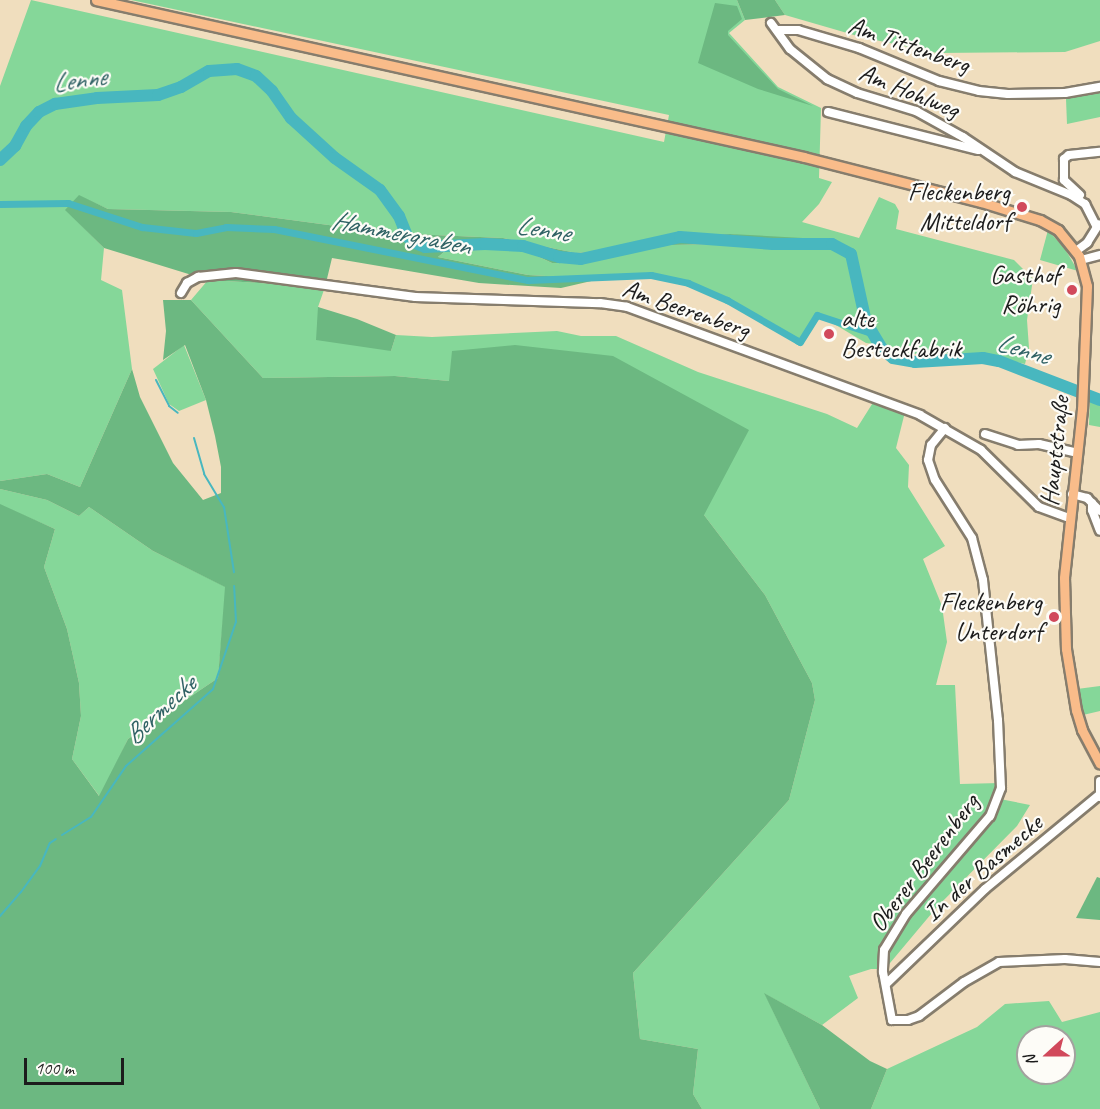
<!DOCTYPE html>
<html>
<head>
<meta charset="utf-8">
<style>
  body { margin:0 }
  #map { position:relative; width:1100px; height:1109px; overflow:hidden; background:#f0debe; font-family:Caveat,sans-serif }
  div>[style] { position:absolute }
  .green>* { inset:0; background:#85d799 }
  .forest>* { inset:0; background:#6cb881 }
  .stream>* { height:2px; margin:-1px; padding:0 1px; transform-origin:1px; border-radius:1px; background:#48b7bf }
  .canal>* { height:7px; margin:-3.5px; padding:0 3.5px; transform-origin:3.5px; border-radius:3.5px; background:#48b7bf }
  .river>* { height:12px; margin:-6px; padding:0 6px; transform-origin:6px; border-radius:6px; background:#48b7bf }
  .roads { filter:drop-shadow(2px 0 #867d6d) drop-shadow(-2px 0 #867d6d) drop-shadow(0 2px #867d6d) drop-shadow(0 -2px #867d6d) }
  .minor>* { height:8px; margin:-4px; padding:0 4px; transform-origin:4px; border-radius:4px; background:#fff }
  .major>* { height:9px; margin:-4.5px; padding:0 4.5px; transform-origin:4.5px; border-radius:4.5px; background:#f9bc8a }
  .dots>* { width:16px; height:16px; translate:-50% -50%; box-sizing:border-box; border:3px solid #fdfcf7; border-radius:50% }
  span { translate:-50% -50%; white-space:nowrap; text-align:center; line-height:1.15; -webkit-text-stroke:4.5px #fdfcf7; paint-order:stroke }
  .street-label { font-size:26px; color:#1c1c1c }
  .poi-label { font-size:26px; color:#1c1c1c }
  .right { translate:-100% -50%; text-align:right }
  .left { translate:0 -50%; text-align:left }
  .water-label { font-size:27px; color:#306265; font-style:italic }
  .north { position:absolute; left:1016px; top:1025px; width:60px; height:60px; box-sizing:border-box; background:#fdfcf7; border:2px solid #a3a29f; border-radius:50%; rotate:249deg; font-size:16px; font-weight:700; line-height:24px; text-align:center; color:#1c1c1c }
  .north::after { content:''; display:block; margin:auto; width:21px; height:27px; background:#d1495b; clip-path:polygon(50% 0,100% 100%,50% 72%,0 100%) }
  .scale { position:absolute; left:24px; top:1058px; width:100px; height:27px; box-sizing:border-box; border:3px solid #1c1c1c; border-top:0; padding-left:8px; font-size:18px; line-height:21px; white-space:nowrap; color:#1c1c1c; -webkit-text-stroke:4px #fdfcf7; paint-order:stroke }
</style>
</head>
<body>
<div id="map">
  <div class="green">
    <div style="clip-path:polygon(31px 0,664px 142px,669px 115px,131px 0,737px 0,745px 20px,729px 33px,778px 87px,821px 108px,819px 178px,832px 182px,819px 204px,802px 222px,859px 238px,879px 197px,895px 204px,899px 211px,896px 229px,1014px 260px,1033px 279px,1027px 320px,1029px 348px,1025px 364px,973px 353px,906px 354px,894px 347px,866px 343px,819px 315px,814px 317px,800px 342px,727px 300px,688px 283px,668px 278px,651px 275px,600px 279px,528px 275px,438px 257px,444px 252px,520px 248px,552px 263px,577px 263px,668px 245px,722px 244px,823px 248px,730px 234px,675px 236px,606px 251px,576px 253px,503px 238px,388px 233px,231px 212px,108px 209px,79px 196px,66px 210px,104px 248px,101px 280px,122px 290px,132px 369px,80px 487px,47px 474px,0 481px,0 86px)"></div>
    <div style="clip-path:polygon(775px 0,1100px 0,1100px 41px,1065px 52px,937px 53px,861px 37px,785px 15px)"></div>
    <div style="clip-path:polygon(1100px 91px,1100px 117px,1067px 124px,1066px 99px)"></div>
    <div style="clip-path:polygon(1048px 230px,1065px 249px,1078px 271px,1040px 260px)"></div>
    <div style="clip-path:polygon(208px 280px,325px 287px,318px 307px,391px 351px,396px 335px,432px 337px,557px 331px,581px 336px,616px 336px,698px 372px,827px 414px,857px 428px,874px 401px,905px 412px,896px 448px,909px 465px,908px 487px,945px 546px,923px 559px,942px 606px,947px 642px,936px 685px,955px 685px,960px 784px,1000px 783px,1000px 799px,1030px 805px,1017px 826px,937px 907px,885px 969px,871px 969px,849px 976px,858px 998px,822px 1025px,765px 994px,820px 1109px,702px 1109px,693px 1094px,698px 1049px,640px 1039px,633px 973px,789px 800px,815px 700px,812px 683px,765px 595px,704px 515px,449px 381px,395px 376px,263px 378px,191px 300px)"></div>
    <div style="clip-path:polygon(184px 345px,206px 400px,179px 411px,169px 404px,153px 369px)"></div>
    <div style="clip-path:polygon(1090px 400px,1100px 403px,1100px 427px,1089px 425px)"></div>
    <div style="clip-path:polygon(0 489px,47px 500px,79px 516px,89px 507px,153px 551px,226px 587px,218px 678px,128px 739px,100px 797px,72px 759px,81px 716px,79px 683px,67px 629px,44px 567px,55px 529px,0 505px)"></div>
    <div style="clip-path:polygon(1100px 686px,1100px 711px,1083px 715px,1077px 689px)"></div>
    <div style="clip-path:polygon(evenodd,1049px 1001px,1062px 1022px,1100px 1012px,1100px 1109px,871px 1109px,887px 1069px,977px 1027px,1005px 1004px,1049px 1001px,1028px 1037px,1064px 1037px,1064px 1073px,1028px 1073px,1028px 1037px)"></div>
  </div>
  <div class="forest">
    <div style="clip-path:polygon(737px 0,775px 0,785px 15px,745px 20px)"></div>
    <div style="clip-path:polygon(715px 3px,737px 6px,742px 19px,728px 31px,728px 35px,778px 89px,813px 106px,758px 89px,698px 63px)"></div>
    <div style="clip-path:polygon(79px 195px,108px 209px,231px 212px,388px 233px,503px 238px,576px 253px,606px 251px,675px 236px,730px 234px,821px 239px,823px 248px,721px 244px,669px 245px,577px 263px,552px 263px,520px 248px,444px 252px,438px 257px,528px 275px,600px 279px,561px 288px,479px 283px,332px 258px,325px 287px,208px 280px,104px 248px,65px 210px)"></div>
    <div style="clip-path:polygon(163px 300px,191px 300px,263px 378px,395px 376px,449px 381px,452px 351px,515px 345px,613px 356px,749px 430px,704px 515px,765px 595px,812px 683px,815px 700px,789px 800px,633px 973px,640px 1039px,698px 1049px,693px 1094px,702px 1109px,0 1109px,0 504px,55px 529px,44px 567px,67px 629px,79px 683px,81px 716px,72px 759px,99px 796px,128px 739px,218px 678px,225px 587px,153px 551px,89px 507px,79px 516px,47px 500px,0 489px,0 481px,47px 474px,80px 487px,132px 369px,140px 397px,173px 463px,203px 500px,221px 493px,221px 467px,215px 436px,206px 400px,185px 345px,163px 360px,166px 331px)"></div>
    <div style="clip-path:polygon(318px 307px,357px 319px,396px 335px,391px 351px,316px 340px)"></div>
    <div style="clip-path:polygon(1097px 877px,1100px 878px,1100px 920px,1076px 918px)"></div>
    <div style="clip-path:polygon(764px 993px,822px 1025px,870px 1061px,887px 1069px,871px 1109px,820px 1109px)"></div>
  </div>
  <div class="stream">
    <div style="left:156px;top:380px;width:29px;rotate:63deg"></div>
    <div style="left:169px;top:406px;width:11px;rotate:38deg"></div>
    <div style="left:194px;top:438px;width:37px;rotate:74deg"></div>
    <div style="left:204px;top:474px;width:39px;rotate:59deg"></div>
    <div style="left:224px;top:507px;width:66px;rotate:81.3deg"></div>
    <div style="left:62px;top:835px;width:34px;rotate:-32deg"></div>
    <div style="left:91px;top:817px;width:62px;rotate:-55.5deg"></div>
    <div style="left:126px;top:766px;width:116px;rotate:-41.5deg"></div>
    <div style="left:213px;top:689px;width:71px;rotate:-71.1deg"></div>
    <div style="left:236px;top:622px;width:36px;rotate:-93deg"></div>
    <div style="left:0;top:916px;width:32px;rotate:-49deg"></div>
    <div style="left:21px;top:892px;width:32px;rotate:-54deg"></div>
    <div style="left:40px;top:866px;width:25px;rotate:-67deg"></div>
    <div style="left:50px;top:843px;width:7px;rotate:-34deg"></div>
  </div>
  <div class="canal">
    <div style="left:0;top:204px;width:68px;rotate:-0.8deg"></div>
    <div style="left:68px;top:203px;width:78px;rotate:18deg"></div>
    <div style="left:142px;top:227px;width:54px;rotate:6.3deg"></div>
    <div style="left:196px;top:233px;width:31px;rotate:-11deg"></div>
    <div style="left:226px;top:227px;width:48px;rotate:2.4deg"></div>
    <div style="left:274px;top:229px;width:259px;rotate:11.4deg"></div>
    <div style="left:528px;top:280px;width:123px;rotate:-2.3deg"></div>
    <div style="left:651px;top:275px;width:38px;rotate:12deg"></div>
    <div style="left:688px;top:283px;width:43px;rotate:23.6deg"></div>
    <div style="left:727px;top:300px;width:82px;rotate:30deg"></div>
    <div style="left:798px;top:341px;width:2px;rotate:27deg"></div>
    <div style="left:800px;top:342px;width:32px;rotate:-58deg"></div>
    <div style="left:817px;top:315px;width:60px;rotate:18.4deg"></div>
  </div>
  <div class="river">
    <div style="left:0;top:160px;width:21px;rotate:-43deg"></div>
    <div style="left:15px;top:146px;width:23px;rotate:-61deg"></div>
    <div style="left:26px;top:126px;width:19px;rotate:-47deg"></div>
    <div style="left:39px;top:112px;width:18px;rotate:-27deg"></div>
    <div style="left:55px;top:104px;width:42px;rotate:-8.1deg"></div>
    <div style="left:97px;top:98px;width:61px;rotate:-2.8deg"></div>
    <div style="left:158px;top:95px;width:24px;rotate:-19deg"></div>
    <div style="left:181px;top:87px;width:32px;rotate:-30deg"></div>
    <div style="left:209px;top:71px;width:28px;rotate:-4deg"></div>
    <div style="left:237px;top:69px;width:20px;rotate:20deg"></div>
    <div style="left:256px;top:76px;width:22px;rotate:43deg"></div>
    <div style="left:272px;top:91px;width:33px;rotate:55deg"></div>
    <div style="left:291px;top:118px;width:59px;rotate:42.3deg"></div>
    <div style="left:335px;top:158px;width:55px;rotate:35.4deg"></div>
    <div style="left:380px;top:190px;width:32px;rotate:54deg"></div>
    <div style="left:399px;top:216px;width:22px;rotate:68deg"></div>
    <div style="left:407px;top:236px;width:8px;rotate:50deg"></div>
    <div style="left:412px;top:242px;width:14px;rotate:21deg"></div>
    <div style="left:425px;top:247px;width:60px;rotate:-2.9deg"></div>
    <div style="left:485px;top:244px;width:38px;rotate:3deg"></div>
    <div style="left:523px;top:246px;width:38px;rotate:17deg"></div>
    <div style="left:559px;top:257px;width:22px;rotate:5deg"></div>
    <div style="left:581px;top:259px;width:101px;rotate:-12.5deg"></div>
    <div style="left:680px;top:237px;width:93px;rotate:4.3deg"></div>
    <div style="left:773px;top:244px;width:59px"></div>
    <div style="left:832px;top:244px;width:21px;rotate:28deg"></div>
    <div style="left:851px;top:254px;width:70px;rotate:77.6deg"></div>
    <div style="left:866px;top:322px;width:31px;rotate:59deg"></div>
    <div style="left:882px;top:349px;width:14px;rotate:39deg"></div>
    <div style="left:893px;top:358px;width:22px;rotate:10deg"></div>
    <div style="left:915px;top:362px;width:68px;rotate:-3.4deg"></div>
    <div style="left:983px;top:358px;width:16px;rotate:11deg"></div>
    <div style="left:999px;top:361px;width:108px;rotate:21.1deg"></div>
  </div>
  <div class="roads">
    <div class="minor">
      <div style="left:771px;top:23px;width:32px;rotate:54deg"></div>
      <div style="left:790px;top:49px;width:48px;rotate:39deg"></div>
      <div style="left:827px;top:79px;width:33px;rotate:25deg"></div>
      <div style="left:857px;top:93px;width:62px;rotate:17deg"></div>
      <div style="left:916px;top:111px;width:54px;rotate:29deg"></div>
      <div style="left:963px;top:137px;width:63px;rotate:33.9deg"></div>
      <div style="left:1015px;top:172px;width:61px;rotate:22.3deg"></div>
      <div style="left:1071px;top:195px;width:17px;rotate:33deg"></div>
      <div style="left:1085px;top:204px;width:25px;rotate:63deg"></div>
      <div style="left:777px;top:30px;width:21px"></div>
      <div style="left:798px;top:30px;width:64px;rotate:16.4deg"></div>
      <div style="left:859px;top:48px;width:87px;rotate:22.4deg"></div>
      <div style="left:939px;top:81px;width:41px;rotate:14deg"></div>
      <div style="left:979px;top:91px;width:29px;rotate:6deg"></div>
      <div style="left:1008px;top:94px;width:57px;rotate:-1deg"></div>
      <div style="left:1065px;top:93px;width:36px;rotate:-10deg"></div>
      <div style="left:828px;top:112px;width:155px;rotate:14.2deg"></div>
      <div style="left:1080px;top:195px;width:22px;rotate:-137deg"></div>
      <div style="left:1064px;top:180px;width:21px;rotate:-90deg"></div>
      <div style="left:1064px;top:159px;width:6px;rotate:-39deg"></div>
      <div style="left:1069px;top:155px;width:31px;rotate:-6deg"></div>
      <div style="left:1076px;top:251px;width:14px;rotate:-36deg"></div>
      <div style="left:1087px;top:243px;width:22px;rotate:-58deg"></div>
      <div style="left:1081px;top:260px;width:20px;rotate:-15deg"></div>
      <div style="left:181px;top:293px;width:12px;rotate:-59deg"></div>
      <div style="left:187px;top:283px;width:13px;rotate:-29deg"></div>
      <div style="left:198px;top:277px;width:38px;rotate:-6deg"></div>
      <div style="left:236px;top:273px;width:181px;rotate:7.6deg"></div>
      <div style="left:415px;top:297px;width:185px;rotate:1.9deg"></div>
      <div style="left:600px;top:303px;width:27px;rotate:8deg"></div>
      <div style="left:627px;top:307px;width:312px;rotate:20.2deg"></div>
      <div style="left:920px;top:415px;width:70px;rotate:29.8deg"></div>
      <div style="left:981px;top:450px;width:81px;rotate:44.5deg"></div>
      <div style="left:1039px;top:507px;width:32px;rotate:20deg"></div>
      <div style="left:945px;top:428px;width:22px;rotate:129deg"></div>
      <div style="left:931px;top:445px;width:15px;rotate:101deg"></div>
      <div style="left:928px;top:460px;width:21px;rotate:71deg"></div>
      <div style="left:935px;top:480px;width:69px;rotate:57.5deg"></div>
      <div style="left:972px;top:538px;width:43px;rotate:75.3deg"></div>
      <div style="left:983px;top:580px;width:141px;rotate:83.9deg"></div>
      <div style="left:998px;top:720px;width:68px;rotate:87.5deg"></div>
      <div style="left:1001px;top:788px;width:30px;rotate:111deg"></div>
      <div style="left:990px;top:816px;width:129px;rotate:130.6deg"></div>
      <div style="left:906px;top:914px;width:42px;rotate:121.4deg"></div>
      <div style="left:884px;top:950px;width:22px;rotate:93deg"></div>
      <div style="left:883px;top:972px;width:49px;rotate:79.4deg"></div>
      <div style="left:892px;top:1020px;width:16px"></div>
      <div style="left:908px;top:1020px;width:12px;rotate:-20deg"></div>
      <div style="left:919px;top:1016px;width:56px;rotate:-37.1deg"></div>
      <div style="left:964px;top:982px;width:40px;rotate:-29.7deg"></div>
      <div style="left:999px;top:962px;width:66px;rotate:-2.6deg"></div>
      <div style="left:1065px;top:959px;width:35px;rotate:5deg"></div>
      <div style="left:985px;top:434px;width:35px;rotate:18deg"></div>
      <div style="left:1018px;top:445px;width:21px;rotate:-3deg"></div>
      <div style="left:1039px;top:444px;width:40px;rotate:13deg"></div>
      <div style="left:1072px;top:494px;width:16px;rotate:15deg"></div>
      <div style="left:1087px;top:498px;width:18px;rotate:45deg"></div>
      <div style="left:1092px;top:503px;width:7px;rotate:90deg"></div>
      <div style="left:1092px;top:510px;width:22px;rotate:69deg"></div>
      <div style="left:1100px;top:797px;width:16px;rotate:-90deg"></div>
      <div style="left:886px;top:984px;width:137px;rotate:-43.8deg"></div>
      <div style="left:985px;top:889px;width:148px;rotate:-39.5deg"></div>
    </div>
    <div class="major">
      <div style="left:96px;top:0;width:725px;rotate:12.5deg"></div>
      <div style="left:804px;top:157px;width:183px;rotate:14.3deg"></div>
      <div style="left:981px;top:202px;width:62px;rotate:17deg"></div>
      <div style="left:1040px;top:220px;width:21px;rotate:29deg"></div>
      <div style="left:1058px;top:230px;width:33px;rotate:51deg"></div>
      <div style="left:1079px;top:256px;width:31px;rotate:75deg"></div>
      <div style="left:1087px;top:286px;width:123px;rotate:92.3deg"></div>
      <div style="left:1082px;top:409px;width:170px;rotate:96.1deg"></div>
      <div style="left:1064px;top:578px;width:71px;rotate:88.4deg"></div>
      <div style="left:1066px;top:649px;width:62px;rotate:80.7deg"></div>
      <div style="left:1076px;top:710px;width:21px;rotate:73deg"></div>
      <div style="left:1082px;top:730px;width:38px;rotate:62deg"></div>
    </div>
  </div>
  <div class="dots">
    <div style="left:1022px;top:207px;background:#d1495b"></div>
    <div style="left:1072px;top:290px;background:#d1495b"></div>
    <div style="left:829px;top:334px;background:#d1495b"></div>
    <div style="left:1054px;top:617px;background:#d1495b"></div>
  </div>
  <div class="street-label">
    <span style="left:909px;top:45px;rotate:19deg">Am Tittenberg</span>
    <span style="left:909px;top:91px;rotate:22deg">Am Hohlweg</span>
    <span style="left:686px;top:309px;rotate:19deg">Am Beerenberg</span>
    <span style="left:1055px;top:451px;rotate:-84deg">Hauptstraße</span>
    <span style="left:924px;top:863px;rotate:-53deg">Oberer Beerenberg</span>
    <span style="left:983px;top:868px;rotate:-41deg">In der Basmecke</span>
  </div>
  <div class="poi-label">
    <span class="right" style="left:1010px;top:207px">Fleckenberg<br>Mitteldorf</span>
    <span class="right" style="left:1060px;top:290px">Gasthof<br>Röhrig</span>
    <span class="left" style="left:841px;top:334px">alte<br>Besteckfabrik</span>
    <span class="right" style="left:1042px;top:617px">Fleckenberg<br>Unterdorf</span>
  </div>
  <div class="water-label">
    <span style="left:79px;top:80px;rotate:-8deg">Lenne</span>
    <span style="left:543px;top:229px;rotate:9deg">Lenne</span>
    <span style="left:401px;top:233px;rotate:11deg">Hammergraben</span>
    <span style="left:1023px;top:349px;rotate:16deg">Lenne</span>
    <span style="left:160px;top:710px;rotate:-43deg">Bermecke</span>
  </div>
  <div class="north">N</div>
  <div class="scale">100 m</div>
</div>
</body>
</html>
